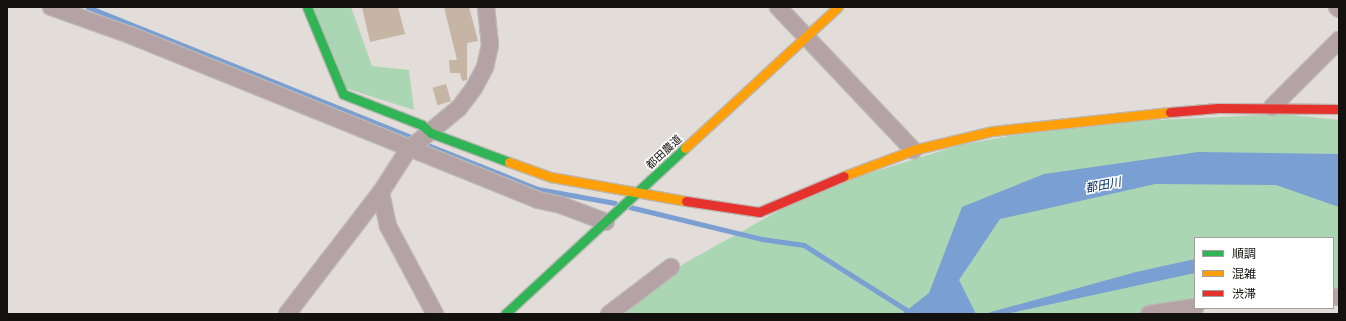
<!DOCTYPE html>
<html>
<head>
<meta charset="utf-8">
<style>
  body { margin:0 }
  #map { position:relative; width:1346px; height:321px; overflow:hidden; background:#e2ddd8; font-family:"Titillium Web","Noto Sans JP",sans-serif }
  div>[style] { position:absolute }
  .green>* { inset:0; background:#aad6b3 }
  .water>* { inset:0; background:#7a9fd2 }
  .stream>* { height:4.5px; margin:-2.25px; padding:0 2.25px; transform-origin:2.25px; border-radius:2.25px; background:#7a9fd2 }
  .building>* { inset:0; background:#c6b5a4; transform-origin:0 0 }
  .roads { filter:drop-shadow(1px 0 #bcb8b4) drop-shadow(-1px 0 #bcb8b4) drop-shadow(0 1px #bcb8b4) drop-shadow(0 -1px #bcb8b4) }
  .street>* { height:16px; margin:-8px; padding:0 8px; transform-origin:8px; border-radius:8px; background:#b4a2a5 }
  .fast>* { height:9px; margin:-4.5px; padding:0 4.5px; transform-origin:4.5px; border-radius:4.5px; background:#30b455 }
  .slow>* { height:9px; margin:-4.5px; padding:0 4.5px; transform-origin:4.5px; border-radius:4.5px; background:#ff9f0a }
  .jam>* { height:9px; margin:-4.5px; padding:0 4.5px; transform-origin:4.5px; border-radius:4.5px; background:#e5322d }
  span { translate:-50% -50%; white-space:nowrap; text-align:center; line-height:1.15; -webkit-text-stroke:3px #fff; paint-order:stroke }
  .street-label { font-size:11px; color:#13110e }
  .water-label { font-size:12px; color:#0c3161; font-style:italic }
  .frame { position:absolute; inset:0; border:8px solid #13110e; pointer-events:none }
  .legend { position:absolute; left:1194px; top:237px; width:140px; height:72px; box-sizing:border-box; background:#fff; border:1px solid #a1a09f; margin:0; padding:5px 7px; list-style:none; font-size:12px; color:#13110e }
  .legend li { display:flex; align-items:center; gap:8px; height:20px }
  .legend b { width:20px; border:1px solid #a1a09f }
</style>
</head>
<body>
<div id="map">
  <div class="green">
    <div style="clip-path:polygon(310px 7px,351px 7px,372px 66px,409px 70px,414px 110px,345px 88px)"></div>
    <div style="clip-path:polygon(1282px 114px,1339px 120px,1339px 289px,1333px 289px,1333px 238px,1195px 238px,1195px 307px,1154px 314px,625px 314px,683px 264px,816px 190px,960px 145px,1076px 124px)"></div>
  </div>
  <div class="water">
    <div style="clip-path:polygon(1198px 152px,1339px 154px,1339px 207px,1276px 185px,1155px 184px,1000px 219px,959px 280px,976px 314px,902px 314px,929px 293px,962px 207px,1044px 174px)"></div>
    <div style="clip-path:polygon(1195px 259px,1195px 273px,1006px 314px,984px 314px,1136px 272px)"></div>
  </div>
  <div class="stream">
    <div style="left:88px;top:7px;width:354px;rotate:21.9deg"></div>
    <div style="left:423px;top:143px;width:124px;rotate:21.8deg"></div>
    <div style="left:538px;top:189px;width:78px;rotate:10.3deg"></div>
    <div style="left:630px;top:207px;width:136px;rotate:13.6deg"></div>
    <div style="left:762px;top:239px;width:42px;rotate:8.1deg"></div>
    <div style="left:804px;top:245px;width:129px;rotate:32.3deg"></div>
  </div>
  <div class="building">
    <div style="clip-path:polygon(362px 7px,398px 7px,405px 34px,370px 42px)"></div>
    <div style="clip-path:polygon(444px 7px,469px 7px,478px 41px,467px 43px,467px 80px,462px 81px,460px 73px,450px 73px,449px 60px,457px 60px)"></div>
    <div style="left:446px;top:84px;width:18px;height:14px;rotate:74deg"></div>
  </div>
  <div class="roads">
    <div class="street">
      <div style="left:51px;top:7px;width:84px;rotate:19.5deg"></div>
      <div style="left:130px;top:35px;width:440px;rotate:22deg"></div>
      <div style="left:538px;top:200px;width:24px;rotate:12deg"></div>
      <div style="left:561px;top:205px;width:48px;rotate:20.7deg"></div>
      <div style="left:778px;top:7px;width:197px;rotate:46.6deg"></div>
      <div style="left:1337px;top:7px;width:3px;rotate:45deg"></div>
      <div style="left:1272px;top:107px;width:95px;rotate:-45deg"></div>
      <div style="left:1333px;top:297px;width:6px"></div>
      <div style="left:287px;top:314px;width:154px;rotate:-52.4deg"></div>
      <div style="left:435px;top:314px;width:100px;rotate:-118.1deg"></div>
      <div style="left:388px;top:226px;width:35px;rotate:-102deg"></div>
      <div style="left:381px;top:192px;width:50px;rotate:-57.3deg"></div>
      <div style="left:408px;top:150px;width:66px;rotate:-39.5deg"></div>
      <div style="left:459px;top:108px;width:25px;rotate:-53deg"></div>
      <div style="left:474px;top:88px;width:24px;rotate:-62deg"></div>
      <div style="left:485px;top:67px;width:23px;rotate:-77deg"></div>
      <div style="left:490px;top:45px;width:38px;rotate:-96deg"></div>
      <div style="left:609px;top:314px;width:78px;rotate:-37.2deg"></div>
      <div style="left:1149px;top:314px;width:47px;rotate:-8.7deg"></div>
    </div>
    <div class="fast">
      <div style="left:307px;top:7px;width:94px;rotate:67.5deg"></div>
      <div style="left:343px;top:94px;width:85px;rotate:21.4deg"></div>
      <div style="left:422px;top:125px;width:12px;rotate:42deg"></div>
      <div style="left:431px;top:133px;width:83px;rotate:20.4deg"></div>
      <div style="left:505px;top:314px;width:245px;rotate:-42.7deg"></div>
    </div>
    <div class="slow">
      <div style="left:685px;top:148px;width:208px;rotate:-42.7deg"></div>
      <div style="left:509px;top:162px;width:45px;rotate:19.7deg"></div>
      <div style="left:551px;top:177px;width:137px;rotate:10.1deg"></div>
      <div style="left:844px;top:176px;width:74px;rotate:-20.6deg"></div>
      <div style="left:913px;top:150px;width:82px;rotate:-13.4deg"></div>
      <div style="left:993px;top:131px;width:178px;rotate:-6.1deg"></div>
    </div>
    <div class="jam">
      <div style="left:1170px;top:112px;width:48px;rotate:-4.8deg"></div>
      <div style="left:1218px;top:108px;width:121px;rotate:0.5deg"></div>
      <div style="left:686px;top:201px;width:74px;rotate:8.6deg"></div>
      <div style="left:759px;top:212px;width:92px;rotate:-23deg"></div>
    </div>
  </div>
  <div class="street-label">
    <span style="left:664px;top:152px;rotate:-43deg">都田農道</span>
  </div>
  <div class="water-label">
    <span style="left:1103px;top:185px;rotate:-11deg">都田川</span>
  </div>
  <div class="frame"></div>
  <ul class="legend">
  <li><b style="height:5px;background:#30b455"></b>順調</li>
  <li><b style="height:5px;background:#ff9f0a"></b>混雑</li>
  <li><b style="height:5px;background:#e5322d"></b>渋滞</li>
  </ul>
</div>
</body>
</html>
